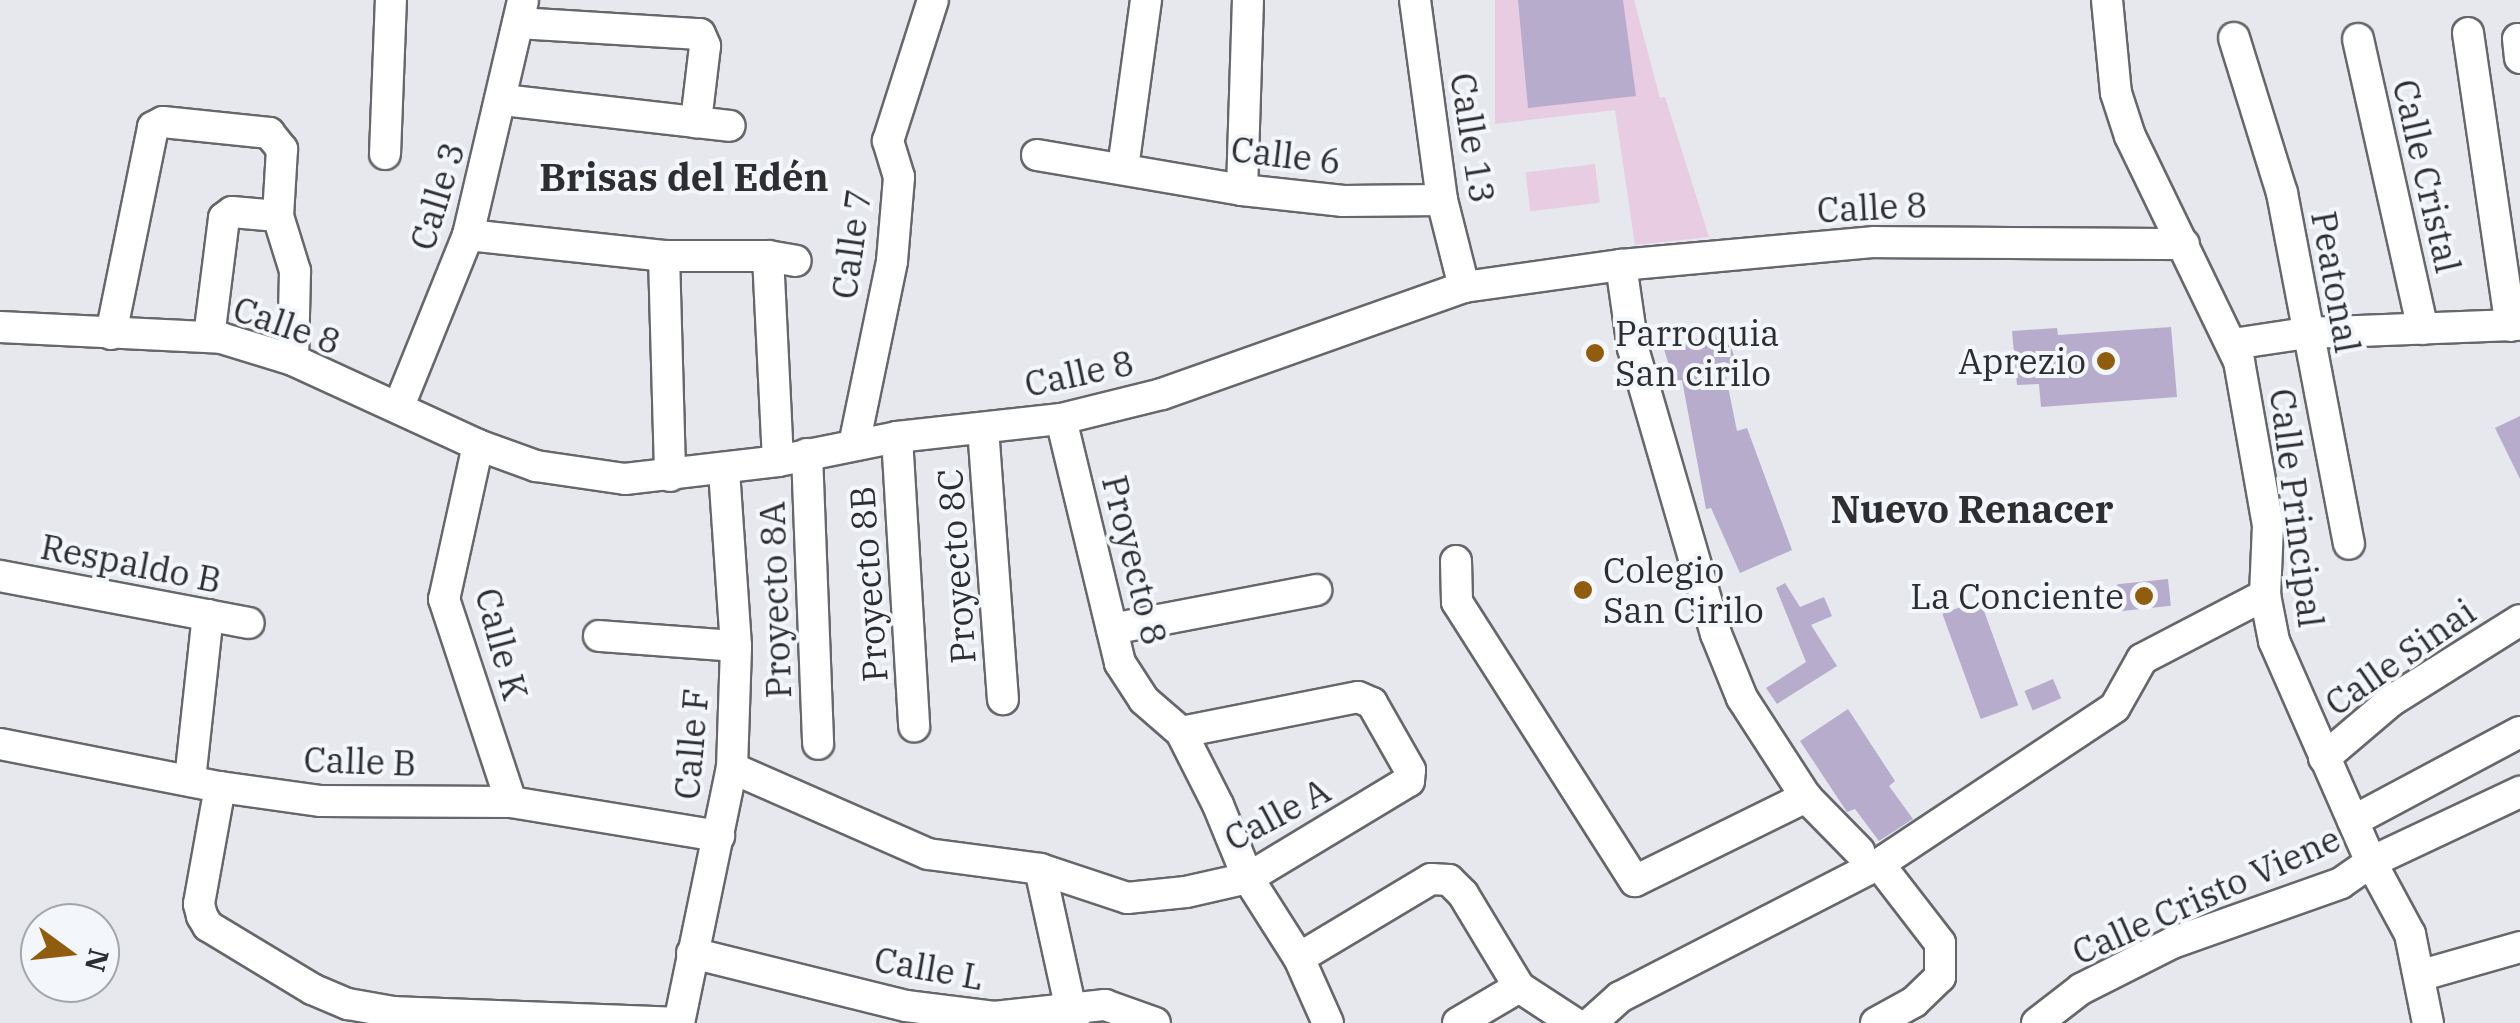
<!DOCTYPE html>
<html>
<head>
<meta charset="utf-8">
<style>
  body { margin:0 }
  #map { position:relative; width:2520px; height:1023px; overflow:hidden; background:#e6e8ee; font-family:"IBM Plex Serif",serif }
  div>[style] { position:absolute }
  .green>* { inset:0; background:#e8cce2; transform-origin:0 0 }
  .building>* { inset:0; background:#b7accc; transform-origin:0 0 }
  .roads { filter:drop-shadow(2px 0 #66676c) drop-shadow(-2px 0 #66676c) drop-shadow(0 2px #66676c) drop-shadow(0 -2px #66676c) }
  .minor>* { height:30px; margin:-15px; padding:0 15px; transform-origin:15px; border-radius:15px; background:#fff }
  .dots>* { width:28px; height:28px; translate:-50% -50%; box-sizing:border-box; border:5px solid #f3f6fb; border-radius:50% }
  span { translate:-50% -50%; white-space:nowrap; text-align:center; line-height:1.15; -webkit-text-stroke:8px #f3f6fb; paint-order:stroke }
  .street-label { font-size:35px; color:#2e2e30 }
  .poi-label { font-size:35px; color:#2e2e30 }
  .left { translate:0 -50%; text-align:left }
  .right { translate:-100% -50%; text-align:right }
  .neighbourhood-label { font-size:38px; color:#2e2e30; font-weight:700 }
  .north { position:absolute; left:20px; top:903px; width:100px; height:100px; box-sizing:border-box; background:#f3f6fb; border:2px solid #a4a6aa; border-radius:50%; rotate:105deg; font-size:28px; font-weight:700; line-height:40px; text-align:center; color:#2e2e30 }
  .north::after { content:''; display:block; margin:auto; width:35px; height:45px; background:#905d0e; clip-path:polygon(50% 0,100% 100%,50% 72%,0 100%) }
</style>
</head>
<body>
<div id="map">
  <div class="green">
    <div style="clip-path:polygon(1495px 0,1634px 0,1660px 98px,1665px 97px,1709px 237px,1635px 245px,1615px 110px,1495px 124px)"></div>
    <div style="left:1595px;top:164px;width:39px;height:70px;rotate:83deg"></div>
  </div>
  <div class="building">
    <div style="clip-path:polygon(1518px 0,1623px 0,1636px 96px,1528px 108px)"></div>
    <div style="clip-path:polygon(2171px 327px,2177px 397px,2041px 407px,2039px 384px,2017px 385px,2012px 331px,2057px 328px,2058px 335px)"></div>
    <div style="clip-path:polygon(1715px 333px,1719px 346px,1730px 343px,1736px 363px,1724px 367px,1737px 431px,1747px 428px,1792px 550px,1740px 573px,1711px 508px,1706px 509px,1682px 380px,1674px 382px,1664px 349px)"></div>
    <div style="clip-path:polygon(2520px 416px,2520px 479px,2495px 428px)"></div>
    <div style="left:2168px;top:579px;width:27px;height:51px;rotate:84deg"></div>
    <div style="clip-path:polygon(1785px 583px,1800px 607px,1824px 597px,1832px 616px,1811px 625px,1837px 666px,1777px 704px,1766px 688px,1806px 662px,1776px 588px)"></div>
    <div style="left:1980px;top:600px;width:112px;height:40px;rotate:70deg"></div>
    <div style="left:2053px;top:679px;width:21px;height:31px;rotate:67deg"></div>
    <div style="clip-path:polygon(1848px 709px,1895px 781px,1889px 786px,1913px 819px,1879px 841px,1855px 809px,1847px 812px,1800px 741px)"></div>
  </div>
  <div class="roads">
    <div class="minor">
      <div style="left:1415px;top:0;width:202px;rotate:82.3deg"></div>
      <div style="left:1442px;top:200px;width:90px;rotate:75.8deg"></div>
      <div style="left:2107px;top:0;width:93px;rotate:84.5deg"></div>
      <div style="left:2116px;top:93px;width:45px;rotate:72deg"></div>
      <div style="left:2130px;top:136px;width:250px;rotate:64.2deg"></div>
      <div style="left:2239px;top:361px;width:168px;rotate:80deg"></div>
      <div style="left:2268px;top:526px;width:69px;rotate:92.5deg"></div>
      <div style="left:2265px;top:595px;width:47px;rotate:78.9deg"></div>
      <div style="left:2274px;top:641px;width:241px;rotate:66.3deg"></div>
      <div style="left:2371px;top:862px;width:82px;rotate:61.6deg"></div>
      <div style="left:2410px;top:934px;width:91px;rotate:78.6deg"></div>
      <div style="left:518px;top:23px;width:182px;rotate:3.5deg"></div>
      <div style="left:700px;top:34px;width:13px;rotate:67deg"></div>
      <div style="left:705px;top:46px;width:77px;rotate:96.8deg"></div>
      <div style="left:2468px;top:33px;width:296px;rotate:81.7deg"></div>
      <div style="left:2234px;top:38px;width:162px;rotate:72.8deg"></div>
      <div style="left:2282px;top:193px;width:357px;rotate:79.2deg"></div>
      <div style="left:2358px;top:39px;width:297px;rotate:77.4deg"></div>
      <div style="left:2518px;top:39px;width:19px;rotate:84deg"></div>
      <div style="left:503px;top:100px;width:228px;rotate:6.5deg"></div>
      <div style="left:385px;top:154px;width:154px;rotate:-87.8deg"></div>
      <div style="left:1037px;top:155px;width:208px;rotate:9.7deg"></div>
      <div style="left:1242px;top:190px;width:102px;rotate:6.2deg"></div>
      <div style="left:1343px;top:201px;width:99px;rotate:-0.6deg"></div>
      <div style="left:1123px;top:168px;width:170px;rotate:-82.2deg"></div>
      <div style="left:1242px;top:190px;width:190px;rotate:-88.2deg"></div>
      <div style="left:468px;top:235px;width:197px;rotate:6.1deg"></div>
      <div style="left:664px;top:256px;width:104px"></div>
      <div style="left:768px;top:256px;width:28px;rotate:10deg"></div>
      <div style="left:664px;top:256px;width:220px;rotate:88.4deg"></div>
      <div style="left:768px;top:256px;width:205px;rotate:87.2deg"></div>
      <div style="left:0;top:327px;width:221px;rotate:2.8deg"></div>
      <div style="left:221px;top:338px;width:75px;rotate:17deg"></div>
      <div style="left:293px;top:360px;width:204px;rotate:24.7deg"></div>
      <div style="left:478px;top:445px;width:62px;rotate:19.9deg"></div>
      <div style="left:536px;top:466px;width:90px;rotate:8.3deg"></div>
      <div style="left:625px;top:479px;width:154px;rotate:-6.7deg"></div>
      <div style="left:778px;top:461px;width:121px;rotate:-11.4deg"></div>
      <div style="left:897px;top:437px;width:165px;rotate:-6.3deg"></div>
      <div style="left:1061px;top:419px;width:104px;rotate:-13.9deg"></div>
      <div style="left:1162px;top:394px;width:320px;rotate:-19.5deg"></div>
      <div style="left:1464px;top:287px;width:159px;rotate:-8deg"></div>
      <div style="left:1621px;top:265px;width:255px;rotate:-5.2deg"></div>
      <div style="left:1875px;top:242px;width:309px;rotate:0.4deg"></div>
      <div style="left:111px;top:334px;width:211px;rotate:-78.5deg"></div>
      <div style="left:153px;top:127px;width:11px;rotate:-27deg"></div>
      <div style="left:163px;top:122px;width:107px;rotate:5.9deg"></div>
      <div style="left:269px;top:133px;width:21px;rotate:51deg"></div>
      <div style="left:282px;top:149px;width:67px;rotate:93.4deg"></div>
      <div style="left:278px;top:216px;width:58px;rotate:72.8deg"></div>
      <div style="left:295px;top:271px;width:89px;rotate:91.3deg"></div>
      <div style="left:209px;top:337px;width:120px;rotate:-82.8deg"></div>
      <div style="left:224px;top:218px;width:10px;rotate:-37deg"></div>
      <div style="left:232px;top:212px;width:46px;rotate:5deg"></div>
      <div style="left:2233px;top:344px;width:75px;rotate:-8.5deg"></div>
      <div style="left:2307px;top:333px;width:213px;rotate:-2.2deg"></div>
      <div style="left:399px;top:406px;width:184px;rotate:-68deg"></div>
      <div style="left:468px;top:235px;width:241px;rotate:-76.8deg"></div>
      <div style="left:1061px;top:419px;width:251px;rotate:76.4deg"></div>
      <div style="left:1120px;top:663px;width:44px;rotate:57deg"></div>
      <div style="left:1144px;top:700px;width:49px;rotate:40.9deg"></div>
      <div style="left:1181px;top:732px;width:82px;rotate:63.1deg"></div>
      <div style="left:1218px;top:805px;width:79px;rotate:67.7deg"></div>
      <div style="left:1248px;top:878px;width:95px;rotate:57.5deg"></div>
      <div style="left:1299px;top:958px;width:71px;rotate:66deg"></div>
      <div style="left:983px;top:428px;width:272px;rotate:85.8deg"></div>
      <div style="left:897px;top:437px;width:290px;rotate:86.6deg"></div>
      <div style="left:478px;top:445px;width:158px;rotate:102.4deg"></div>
      <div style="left:444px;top:599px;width:214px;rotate:71.7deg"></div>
      <div style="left:854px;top:445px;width:188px;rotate:-78.3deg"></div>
      <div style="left:892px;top:261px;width:84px;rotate:-85.2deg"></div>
      <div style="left:899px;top:177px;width:38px;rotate:-107deg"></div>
      <div style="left:888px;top:141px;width:148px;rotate:-72.3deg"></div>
      <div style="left:807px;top:454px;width:290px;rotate:87.8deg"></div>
      <div style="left:1456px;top:561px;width:41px;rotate:88.6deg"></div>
      <div style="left:1457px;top:602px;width:331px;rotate:57.5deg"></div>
      <div style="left:1635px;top:881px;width:191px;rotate:-26.2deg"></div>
      <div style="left:1806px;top:797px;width:118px;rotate:-122.9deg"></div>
      <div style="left:1742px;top:698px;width:69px;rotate:-112.1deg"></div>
      <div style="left:1716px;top:634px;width:298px;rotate:-106.2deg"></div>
      <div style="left:1633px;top:348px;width:84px;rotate:-98.2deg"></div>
      <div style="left:0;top:576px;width:253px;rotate:10.7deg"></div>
      <div style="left:1112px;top:629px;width:208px;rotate:-10.8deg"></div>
      <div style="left:599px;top:636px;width:137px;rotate:4.2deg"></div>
      <div style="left:0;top:744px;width:224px;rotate:11.1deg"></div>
      <div style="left:220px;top:787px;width:102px;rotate:7.9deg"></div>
      <div style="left:321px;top:801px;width:190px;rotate:0.3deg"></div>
      <div style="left:511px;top:802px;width:211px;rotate:9.3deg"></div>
      <div style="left:2324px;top:758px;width:88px;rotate:-40.4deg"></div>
      <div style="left:2391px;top:701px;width:152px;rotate:-32.1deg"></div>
      <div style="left:732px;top:768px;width:214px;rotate:23.7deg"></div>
      <div style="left:928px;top:854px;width:113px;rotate:7.6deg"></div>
      <div style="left:1040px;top:869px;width:92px;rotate:18.4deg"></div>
      <div style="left:1127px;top:898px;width:59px;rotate:-5.8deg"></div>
      <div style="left:1186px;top:892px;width:64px;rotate:-12.7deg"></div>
      <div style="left:1248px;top:878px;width:188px;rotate:-31.1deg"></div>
      <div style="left:1409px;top:781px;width:11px;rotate:-85deg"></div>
      <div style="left:1410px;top:770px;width:77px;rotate:-119.6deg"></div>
      <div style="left:1372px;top:703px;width:15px;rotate:-157deg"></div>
      <div style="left:1358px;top:697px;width:180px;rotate:168.8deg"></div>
      <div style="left:190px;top:780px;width:166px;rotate:-83.8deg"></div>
      <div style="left:220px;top:787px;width:119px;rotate:100.2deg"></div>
      <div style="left:199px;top:904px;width:12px;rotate:76deg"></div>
      <div style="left:202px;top:916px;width:12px;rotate:59deg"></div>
      <div style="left:208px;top:926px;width:122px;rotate:31.2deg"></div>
      <div style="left:312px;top:989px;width:39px;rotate:23deg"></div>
      <div style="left:348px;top:1004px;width:46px;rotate:10.1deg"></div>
      <div style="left:393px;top:1012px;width:286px;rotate:2.2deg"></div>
      <div style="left:1806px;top:797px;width:76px;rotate:45.5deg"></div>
      <div style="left:2353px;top:821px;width:189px;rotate:-28.1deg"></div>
      <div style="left:1040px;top:869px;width:158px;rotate:77.6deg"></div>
      <div style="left:692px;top:953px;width:220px;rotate:13.9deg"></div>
      <div style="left:906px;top:1006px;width:89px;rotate:7.1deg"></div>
      <div style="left:994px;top:1017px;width:112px;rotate:-6.2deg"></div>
      <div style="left:1105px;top:1005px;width:53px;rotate:19.8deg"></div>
      <div style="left:1299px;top:958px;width:154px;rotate:-30.9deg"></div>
      <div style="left:1431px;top:879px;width:18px;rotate:3deg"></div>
      <div style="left:1449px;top:880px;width:20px;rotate:45deg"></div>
      <div style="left:1463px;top:894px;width:109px;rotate:58.9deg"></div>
      <div style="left:1519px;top:987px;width:66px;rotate:33.2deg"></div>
      <div style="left:2422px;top:975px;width:102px;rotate:-15.9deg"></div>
      <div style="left:679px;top:1023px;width:260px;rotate:-78.3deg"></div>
      <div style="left:732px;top:768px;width:122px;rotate:-88.1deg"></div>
      <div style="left:736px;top:646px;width:178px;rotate:-93.9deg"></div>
      <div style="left:1458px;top:1023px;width:71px;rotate:-30.5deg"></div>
      <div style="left:1591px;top:1023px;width:39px;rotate:-42deg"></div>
      <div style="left:1620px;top:997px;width:291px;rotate:-27.2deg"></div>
      <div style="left:1879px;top:864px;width:283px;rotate:-33.6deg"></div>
      <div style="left:2115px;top:707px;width:55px;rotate:-60.6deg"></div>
      <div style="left:2142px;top:659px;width:139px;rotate:-27.5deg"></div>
      <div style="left:1876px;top:1023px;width:43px;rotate:-28.9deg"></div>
      <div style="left:1914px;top:1002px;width:36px;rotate:-44deg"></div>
      <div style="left:1940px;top:977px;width:34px;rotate:-90deg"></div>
      <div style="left:1940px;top:943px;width:100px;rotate:-127.7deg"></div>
      <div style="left:2037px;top:1023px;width:56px;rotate:-37.7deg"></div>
      <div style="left:2081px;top:989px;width:102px;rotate:-26.8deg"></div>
      <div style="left:2172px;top:943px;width:179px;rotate:-19.5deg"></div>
      <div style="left:2341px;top:883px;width:37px;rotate:-35deg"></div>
      <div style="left:2371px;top:862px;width:165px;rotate:-25.2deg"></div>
    </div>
  </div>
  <div class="dots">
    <div style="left:1595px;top:353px;background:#905d0e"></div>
    <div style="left:2106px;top:361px;background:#905d0e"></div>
    <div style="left:1583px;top:590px;background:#905d0e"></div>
    <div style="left:2144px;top:596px;background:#905d0e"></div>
  </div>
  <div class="street-label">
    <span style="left:1473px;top:138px;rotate:81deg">Calle 13</span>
    <span style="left:1286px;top:155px;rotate:7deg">Calle 6</span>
    <span style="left:2427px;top:176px;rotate:77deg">Calle Cristal</span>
    <span style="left:437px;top:196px;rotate:-73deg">Calle 3</span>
    <span style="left:1872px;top:207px;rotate:-3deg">Calle 8</span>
    <span style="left:851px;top:244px;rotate:-82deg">Calle 7</span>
    <span style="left:2336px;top:282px;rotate:80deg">Peatonal</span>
    <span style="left:287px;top:325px;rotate:19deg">Calle 8</span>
    <span style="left:1079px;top:373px;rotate:-12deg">Calle 8</span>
    <span style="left:2297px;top:508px;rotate:83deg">Calle Principal</span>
    <span style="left:1135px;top:560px;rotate:76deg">Proyecto 8</span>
    <span style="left:131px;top:563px;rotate:11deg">Respaldo B</span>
    <span style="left:956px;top:566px;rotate:-94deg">Proyecto 8C</span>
    <span style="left:868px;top:584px;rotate:-94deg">Proyecto 8B</span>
    <span style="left:775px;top:600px;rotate:-92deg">Proyecto 8A</span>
    <span style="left:502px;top:644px;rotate:75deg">Calle K</span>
    <span style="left:2400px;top:657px;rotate:-35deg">Calle Sinai</span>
    <span style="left:691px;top:744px;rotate:-85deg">Calle F</span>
    <span style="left:360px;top:761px;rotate:2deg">Calle B</span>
    <span style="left:1277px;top:814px;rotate:-28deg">Calle A</span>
    <span style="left:2206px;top:895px;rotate:-24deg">Calle Cristo Viene</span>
    <span style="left:929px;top:968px;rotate:10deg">Calle L</span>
  </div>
  <div class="poi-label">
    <span class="left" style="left:1615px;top:353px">Parroquia<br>San cirilo</span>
    <span class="right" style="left:2086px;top:361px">Aprezio</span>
    <span class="left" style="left:1603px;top:590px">Colegio<br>San Cirilo</span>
    <span class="right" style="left:2124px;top:596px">La Conciente</span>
  </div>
  <div class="neighbourhood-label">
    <span style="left:684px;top:177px">Brisas del Edén</span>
    <span style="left:1972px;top:509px">Nuevo Renacer</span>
  </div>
  <div class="north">N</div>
</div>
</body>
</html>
